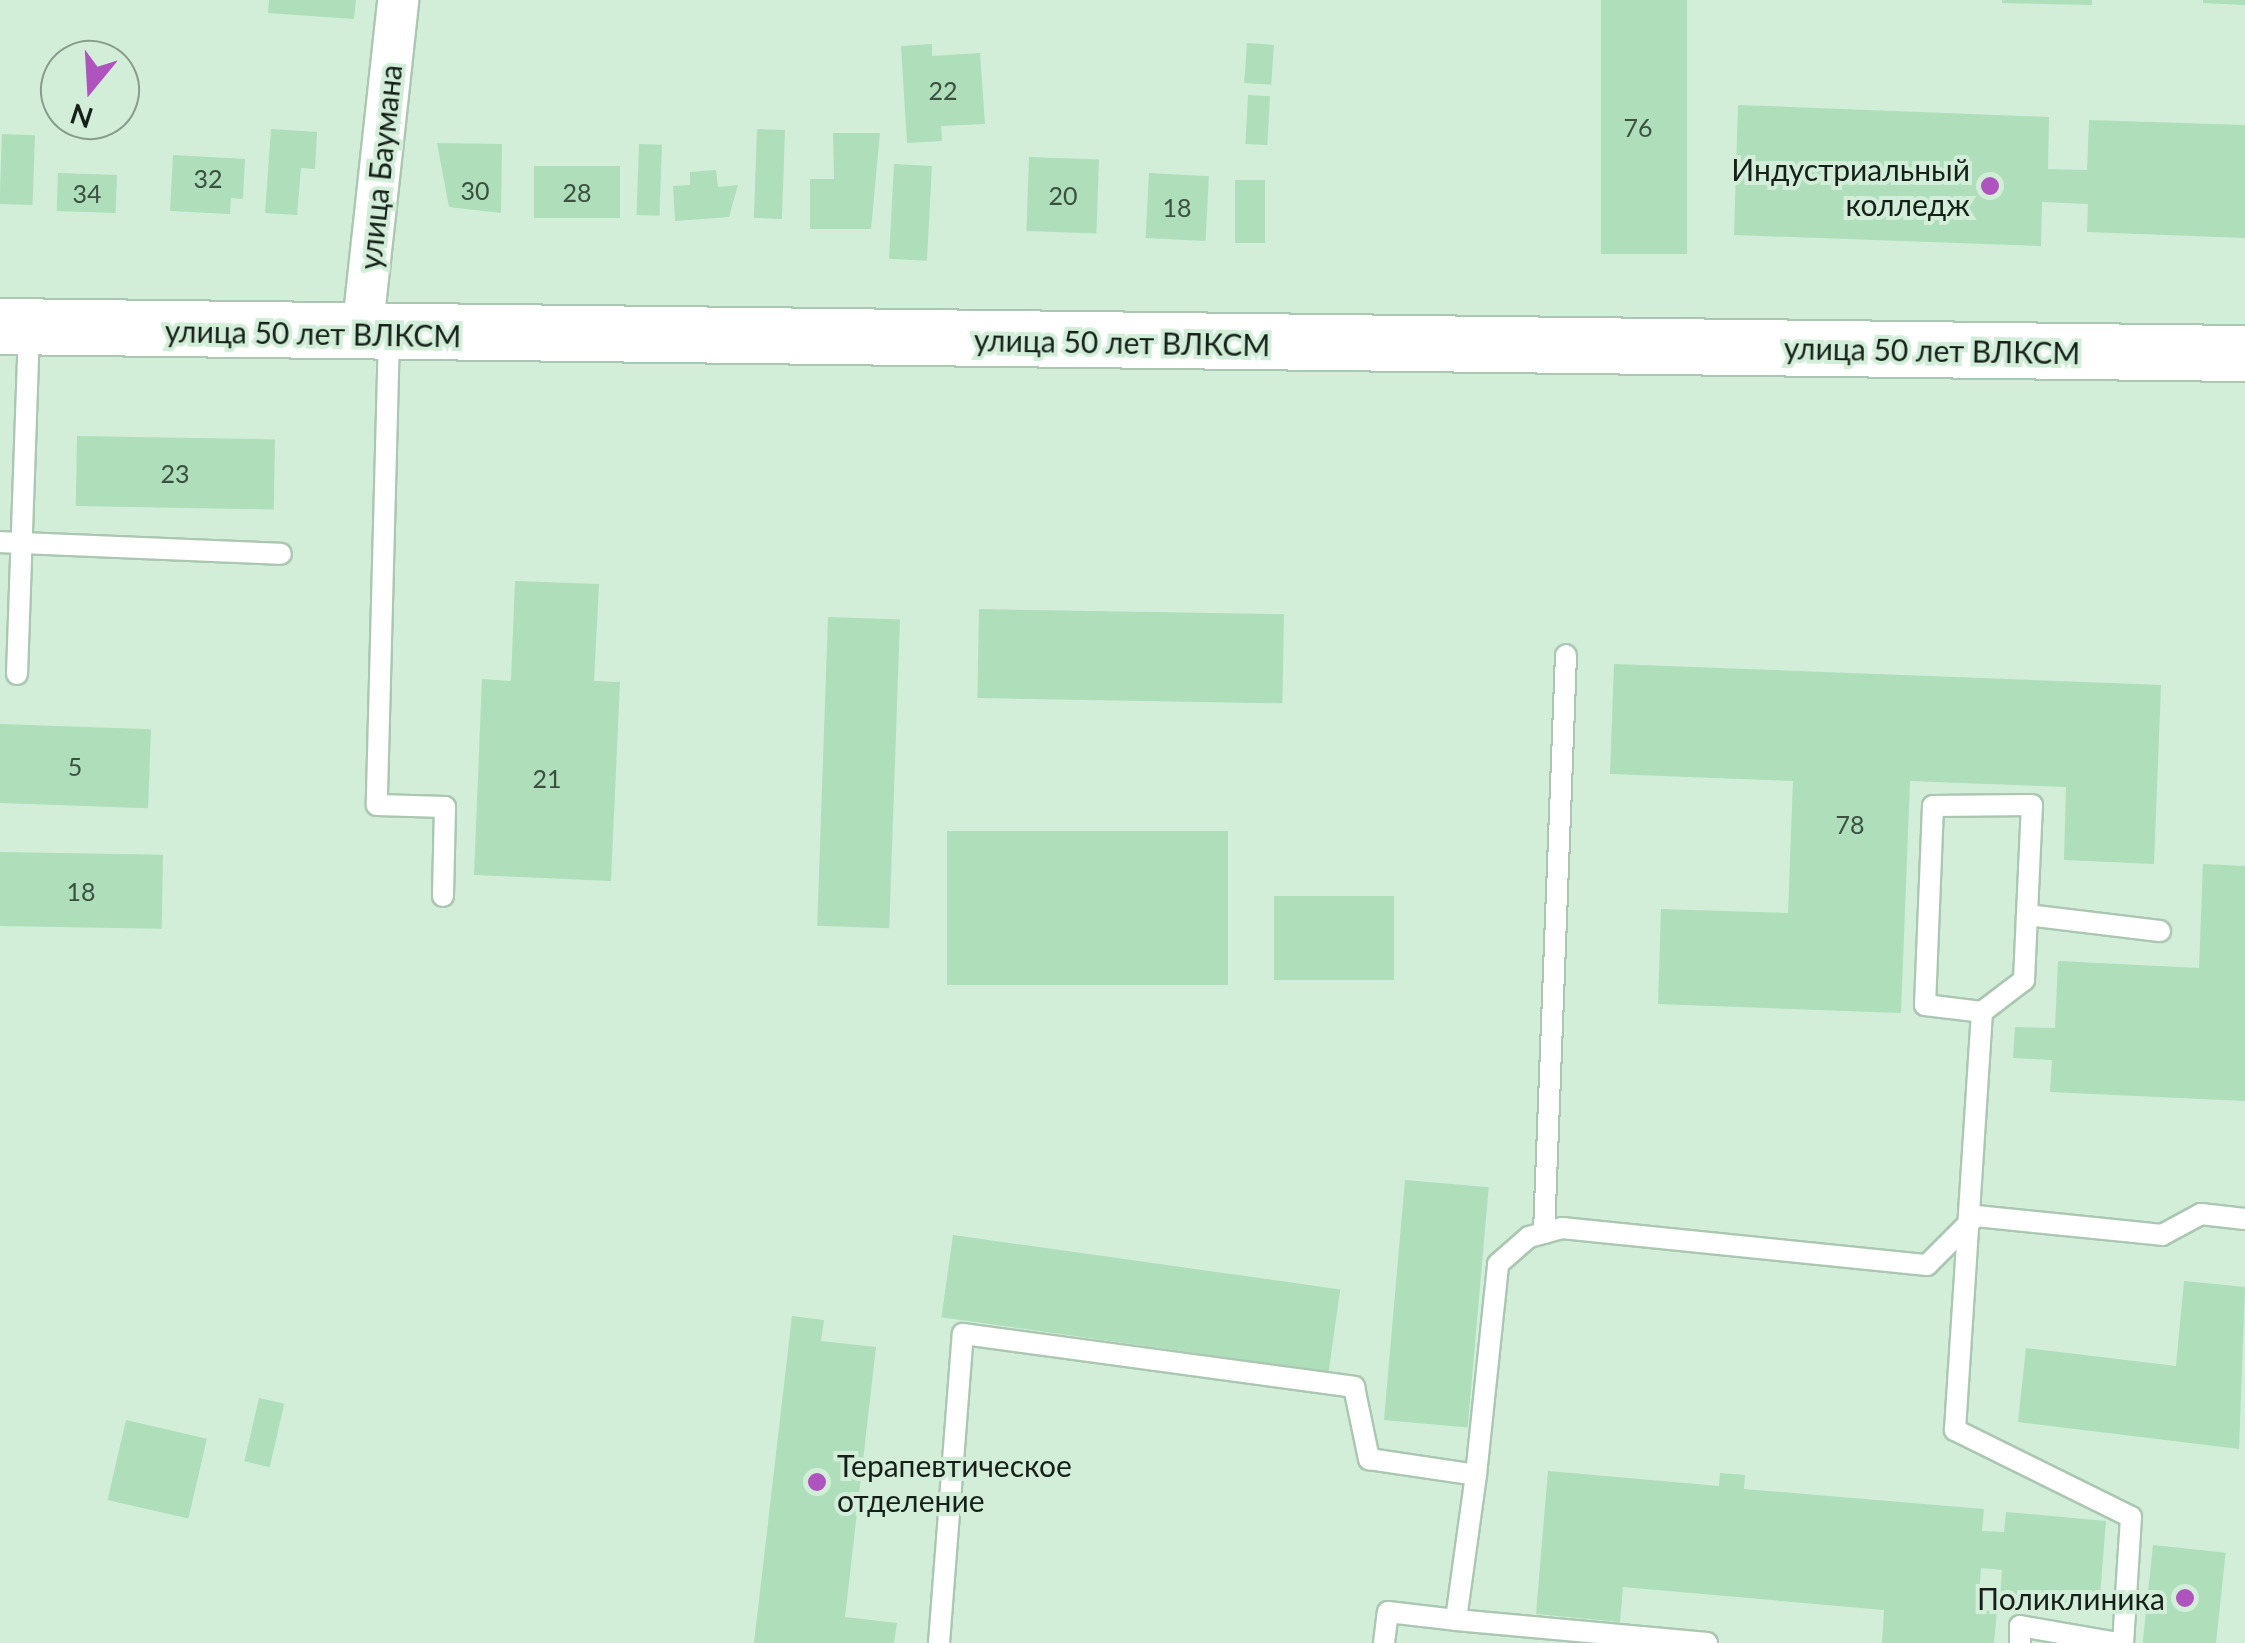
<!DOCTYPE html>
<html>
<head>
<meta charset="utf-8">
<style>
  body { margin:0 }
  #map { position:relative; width:2245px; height:1643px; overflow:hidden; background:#d2eed9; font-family:Lato,sans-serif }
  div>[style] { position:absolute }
  .building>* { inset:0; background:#aedeba; transform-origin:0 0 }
  .roads { filter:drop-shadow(2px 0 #abc7b2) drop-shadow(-2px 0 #abc7b2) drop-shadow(0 2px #abc7b2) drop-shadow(0 -2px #abc7b2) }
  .lane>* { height:20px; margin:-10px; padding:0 10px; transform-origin:10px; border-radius:10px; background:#fff }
  .street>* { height:40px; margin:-20px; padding:0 20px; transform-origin:20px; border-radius:20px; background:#fff }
  .secondary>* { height:55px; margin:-27.5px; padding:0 27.5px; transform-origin:27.5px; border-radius:27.5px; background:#fff }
  .dots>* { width:28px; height:28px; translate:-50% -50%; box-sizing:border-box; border:5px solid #d2eed9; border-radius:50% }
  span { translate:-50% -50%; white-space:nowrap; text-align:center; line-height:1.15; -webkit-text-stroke:8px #d2eed9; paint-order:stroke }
  .number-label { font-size:25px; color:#3c5041 }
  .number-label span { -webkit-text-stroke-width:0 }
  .street-label { font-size:30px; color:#162019 }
  .poi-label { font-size:30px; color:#162019 }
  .right { translate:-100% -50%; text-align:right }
  .left { translate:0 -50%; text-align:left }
  .north { position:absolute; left:40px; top:40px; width:100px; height:100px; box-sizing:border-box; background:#d2eed9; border:2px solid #879c8c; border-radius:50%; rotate:198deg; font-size:28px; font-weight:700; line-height:40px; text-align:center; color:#162019 }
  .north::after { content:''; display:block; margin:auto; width:35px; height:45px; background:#af53be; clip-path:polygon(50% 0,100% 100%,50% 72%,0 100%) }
</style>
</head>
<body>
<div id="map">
  <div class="building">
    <div style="clip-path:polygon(269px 0,356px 0,354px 19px,268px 13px)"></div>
    <div style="left:1601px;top:0;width:86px;height:254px"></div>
    <div style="clip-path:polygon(2002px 0,2092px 0,2092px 5px,2002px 3px)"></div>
    <div style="clip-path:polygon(2203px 0,2245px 0,2245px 5px,2203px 3px)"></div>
    <div style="left:1247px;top:43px;width:27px;height:40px;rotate:4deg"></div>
    <div style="clip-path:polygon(932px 44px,932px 56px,980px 53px,985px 124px,941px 126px,942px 141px,907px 143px,901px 46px)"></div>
    <div style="left:1248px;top:95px;width:22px;height:49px;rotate:3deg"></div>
    <div style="clip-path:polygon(1738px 105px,2049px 117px,2048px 169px,2087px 170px,2089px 120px,2245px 125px,2245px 238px,2087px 232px,2088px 204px,2042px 202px,2041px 246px,1734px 235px)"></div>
    <div style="clip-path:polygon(271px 129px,317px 132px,315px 169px,301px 168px,297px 215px,265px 213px)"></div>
    <div style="left:757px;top:129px;width:28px;height:89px;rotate:2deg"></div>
    <div style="clip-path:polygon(833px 133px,880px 133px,871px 229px,810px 229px,810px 179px,834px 179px)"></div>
    <div style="left:2px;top:134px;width:33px;height:70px;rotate:2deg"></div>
    <div style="clip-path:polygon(437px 143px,502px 144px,501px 213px,449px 207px)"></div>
    <div style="left:639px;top:144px;width:23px;height:71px;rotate:2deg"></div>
    <div style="clip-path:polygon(173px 155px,245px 159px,243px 199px,231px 198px,230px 214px,170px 211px)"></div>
    <div style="left:1029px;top:157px;width:70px;height:74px;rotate:2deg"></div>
    <div style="left:894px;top:164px;width:38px;height:95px;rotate:3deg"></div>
    <div style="left:620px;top:166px;width:52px;height:86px;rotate:90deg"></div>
    <div style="clip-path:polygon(716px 170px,718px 187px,738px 185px,729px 217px,675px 221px,673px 186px,690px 185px,690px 172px)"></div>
    <div style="left:58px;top:173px;width:59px;height:38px;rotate:2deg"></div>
    <div style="left:1149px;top:173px;width:60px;height:65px;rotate:3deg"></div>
    <div style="left:1235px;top:180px;width:30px;height:63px"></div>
    <div style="left:77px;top:436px;width:198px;height:70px;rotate:1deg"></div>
    <div style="clip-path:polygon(515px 581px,599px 584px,594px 681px,620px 682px,611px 881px,474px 875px,482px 679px,511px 681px)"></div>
    <div style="left:979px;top:609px;width:305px;height:89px;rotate:1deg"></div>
    <div style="left:828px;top:617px;width:72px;height:309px;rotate:2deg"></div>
    <div style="clip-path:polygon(1614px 664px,2161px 685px,2154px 864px,2064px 860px,2066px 787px,1910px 781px,1901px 1013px,1658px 1004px,1661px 909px,1788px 913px,1793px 781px,1610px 774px)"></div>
    <div style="left:0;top:724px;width:151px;height:79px;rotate:2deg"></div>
    <div style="left:947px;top:831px;width:281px;height:154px"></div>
    <div style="left:0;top:852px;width:163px;height:74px;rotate:1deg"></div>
    <div style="clip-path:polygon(2203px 864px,2245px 866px,2245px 1101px,2050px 1092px,2052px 1060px,2013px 1058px,2015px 1027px,2055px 1028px,2058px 961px,2199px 968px)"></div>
    <div style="left:1274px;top:896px;width:120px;height:84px"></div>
    <div style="left:1405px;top:1180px;width:84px;height:241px;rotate:5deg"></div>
    <div style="left:953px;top:1235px;width:391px;height:83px;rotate:8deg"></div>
    <div style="clip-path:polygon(2184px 1281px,2245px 1287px,2239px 1449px,2018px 1422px,2026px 1348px,2176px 1366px)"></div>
    <div style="clip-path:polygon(792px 1316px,824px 1320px,821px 1341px,876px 1347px,845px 1617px,897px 1623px,894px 1643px,754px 1643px)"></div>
    <div style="left:259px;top:1398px;width:26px;height:65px;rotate:13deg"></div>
    <div style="left:126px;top:1420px;width:83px;height:82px;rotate:13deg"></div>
    <div style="clip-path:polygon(1548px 1471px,1719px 1486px,1720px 1473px,1745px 1475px,1744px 1489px,1984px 1509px,1982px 1531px,2004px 1532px,2006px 1512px,2106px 1521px,2099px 1608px,2000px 1599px,2002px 1570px,1981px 1568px,1978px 1610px,1997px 1611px,1994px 1643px,1882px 1643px,1884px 1610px,1623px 1587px,1620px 1622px,1536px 1614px)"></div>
    <div style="left:2153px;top:1545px;width:73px;height:99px;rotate:6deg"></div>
  </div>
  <div class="roads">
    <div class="lane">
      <div style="left:389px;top:335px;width:470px;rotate:91.5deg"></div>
      <div style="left:377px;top:805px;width:68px;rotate:1.7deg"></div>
      <div style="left:445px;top:807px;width:89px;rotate:91.3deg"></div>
      <div style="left:0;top:542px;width:281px;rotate:2.4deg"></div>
      <div style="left:17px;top:674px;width:345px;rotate:-88deg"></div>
      <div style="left:2027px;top:915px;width:134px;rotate:6.9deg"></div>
      <div style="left:1982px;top:1012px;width:53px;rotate:-37.3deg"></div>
      <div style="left:2024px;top:980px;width:175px;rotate:-87.4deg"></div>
      <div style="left:2032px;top:805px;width:99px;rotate:179.4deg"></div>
      <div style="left:1933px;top:806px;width:199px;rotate:92.3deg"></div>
      <div style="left:1925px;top:1005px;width:57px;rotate:7deg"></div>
      <div style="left:1982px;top:1012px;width:419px;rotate:93.7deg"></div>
      <div style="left:1955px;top:1430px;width:196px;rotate:26.3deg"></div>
      <div style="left:2131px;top:1517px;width:126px;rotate:93.6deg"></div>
      <div style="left:1544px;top:1233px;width:578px;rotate:-87.82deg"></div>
      <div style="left:1476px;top:1475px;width:146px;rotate:97.9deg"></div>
      <div style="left:1456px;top:1620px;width:252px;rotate:5.2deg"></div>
      <div style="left:939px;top:1643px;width:310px;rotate:-85.6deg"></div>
      <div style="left:963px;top:1334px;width:395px;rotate:7.7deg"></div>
      <div style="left:1354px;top:1387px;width:74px;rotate:78.2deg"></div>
      <div style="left:1369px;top:1459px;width:108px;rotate:8.5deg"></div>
      <div style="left:1476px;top:1475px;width:212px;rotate:-84deg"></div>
      <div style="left:1498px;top:1264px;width:41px;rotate:-41.1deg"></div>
      <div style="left:1529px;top:1237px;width:34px;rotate:-15deg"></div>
      <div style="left:1562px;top:1228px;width:367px;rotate:5.8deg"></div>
      <div style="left:1927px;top:1265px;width:69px;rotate:-45deg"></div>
      <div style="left:1976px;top:1216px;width:187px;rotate:5.8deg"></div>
      <div style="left:2162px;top:1235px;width:44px;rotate:-28.3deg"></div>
      <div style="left:2201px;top:1214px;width:44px;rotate:6.5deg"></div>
      <div style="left:1384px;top:1643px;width:31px;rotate:-83deg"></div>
      <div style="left:1388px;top:1612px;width:68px;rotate:6.7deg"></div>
      <div style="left:2020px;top:1643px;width:17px;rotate:-90deg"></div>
      <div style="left:2020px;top:1626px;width:98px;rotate:9.9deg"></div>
    </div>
    <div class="street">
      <div style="left:362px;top:334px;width:336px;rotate:-83.8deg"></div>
    </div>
    <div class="secondary">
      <div style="left:0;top:326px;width:2245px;rotate:0.69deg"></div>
    </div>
  </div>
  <div class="dots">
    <div style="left:1990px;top:186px;background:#af53be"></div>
    <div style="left:817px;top:1482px;background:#af53be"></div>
    <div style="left:2185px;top:1598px;background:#af53be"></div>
  </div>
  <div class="number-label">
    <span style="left:943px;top:90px">22</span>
    <span style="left:1638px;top:127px">76</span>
    <span style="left:208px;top:178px">32</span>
    <span style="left:475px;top:190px">30</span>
    <span style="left:577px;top:192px">28</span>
    <span style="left:87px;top:193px">34</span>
    <span style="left:1063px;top:195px">20</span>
    <span style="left:1177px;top:207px">18</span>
    <span style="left:175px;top:473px">23</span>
    <span style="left:75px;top:766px">5</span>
    <span style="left:547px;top:778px">21</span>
    <span style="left:1850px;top:824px">78</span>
    <span style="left:81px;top:891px">18</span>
  </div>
  <div class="street-label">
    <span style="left:380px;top:167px;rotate:-84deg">улица Баумана</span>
    <span style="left:313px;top:333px;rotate:1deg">улица 50 лет ВЛКСМ</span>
    <span style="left:1122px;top:342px;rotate:1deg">улица 50 лет ВЛКСМ</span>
    <span style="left:1932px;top:350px;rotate:1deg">улица 50 лет ВЛКСМ</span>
  </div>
  <div class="poi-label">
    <span class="right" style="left:1970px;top:186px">Индустриальный<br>колледж</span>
    <span class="left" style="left:837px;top:1482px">Терапевтическое<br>отделение</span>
    <span class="right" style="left:2165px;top:1598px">Поликлиника</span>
  </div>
  <div class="north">N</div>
</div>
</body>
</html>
